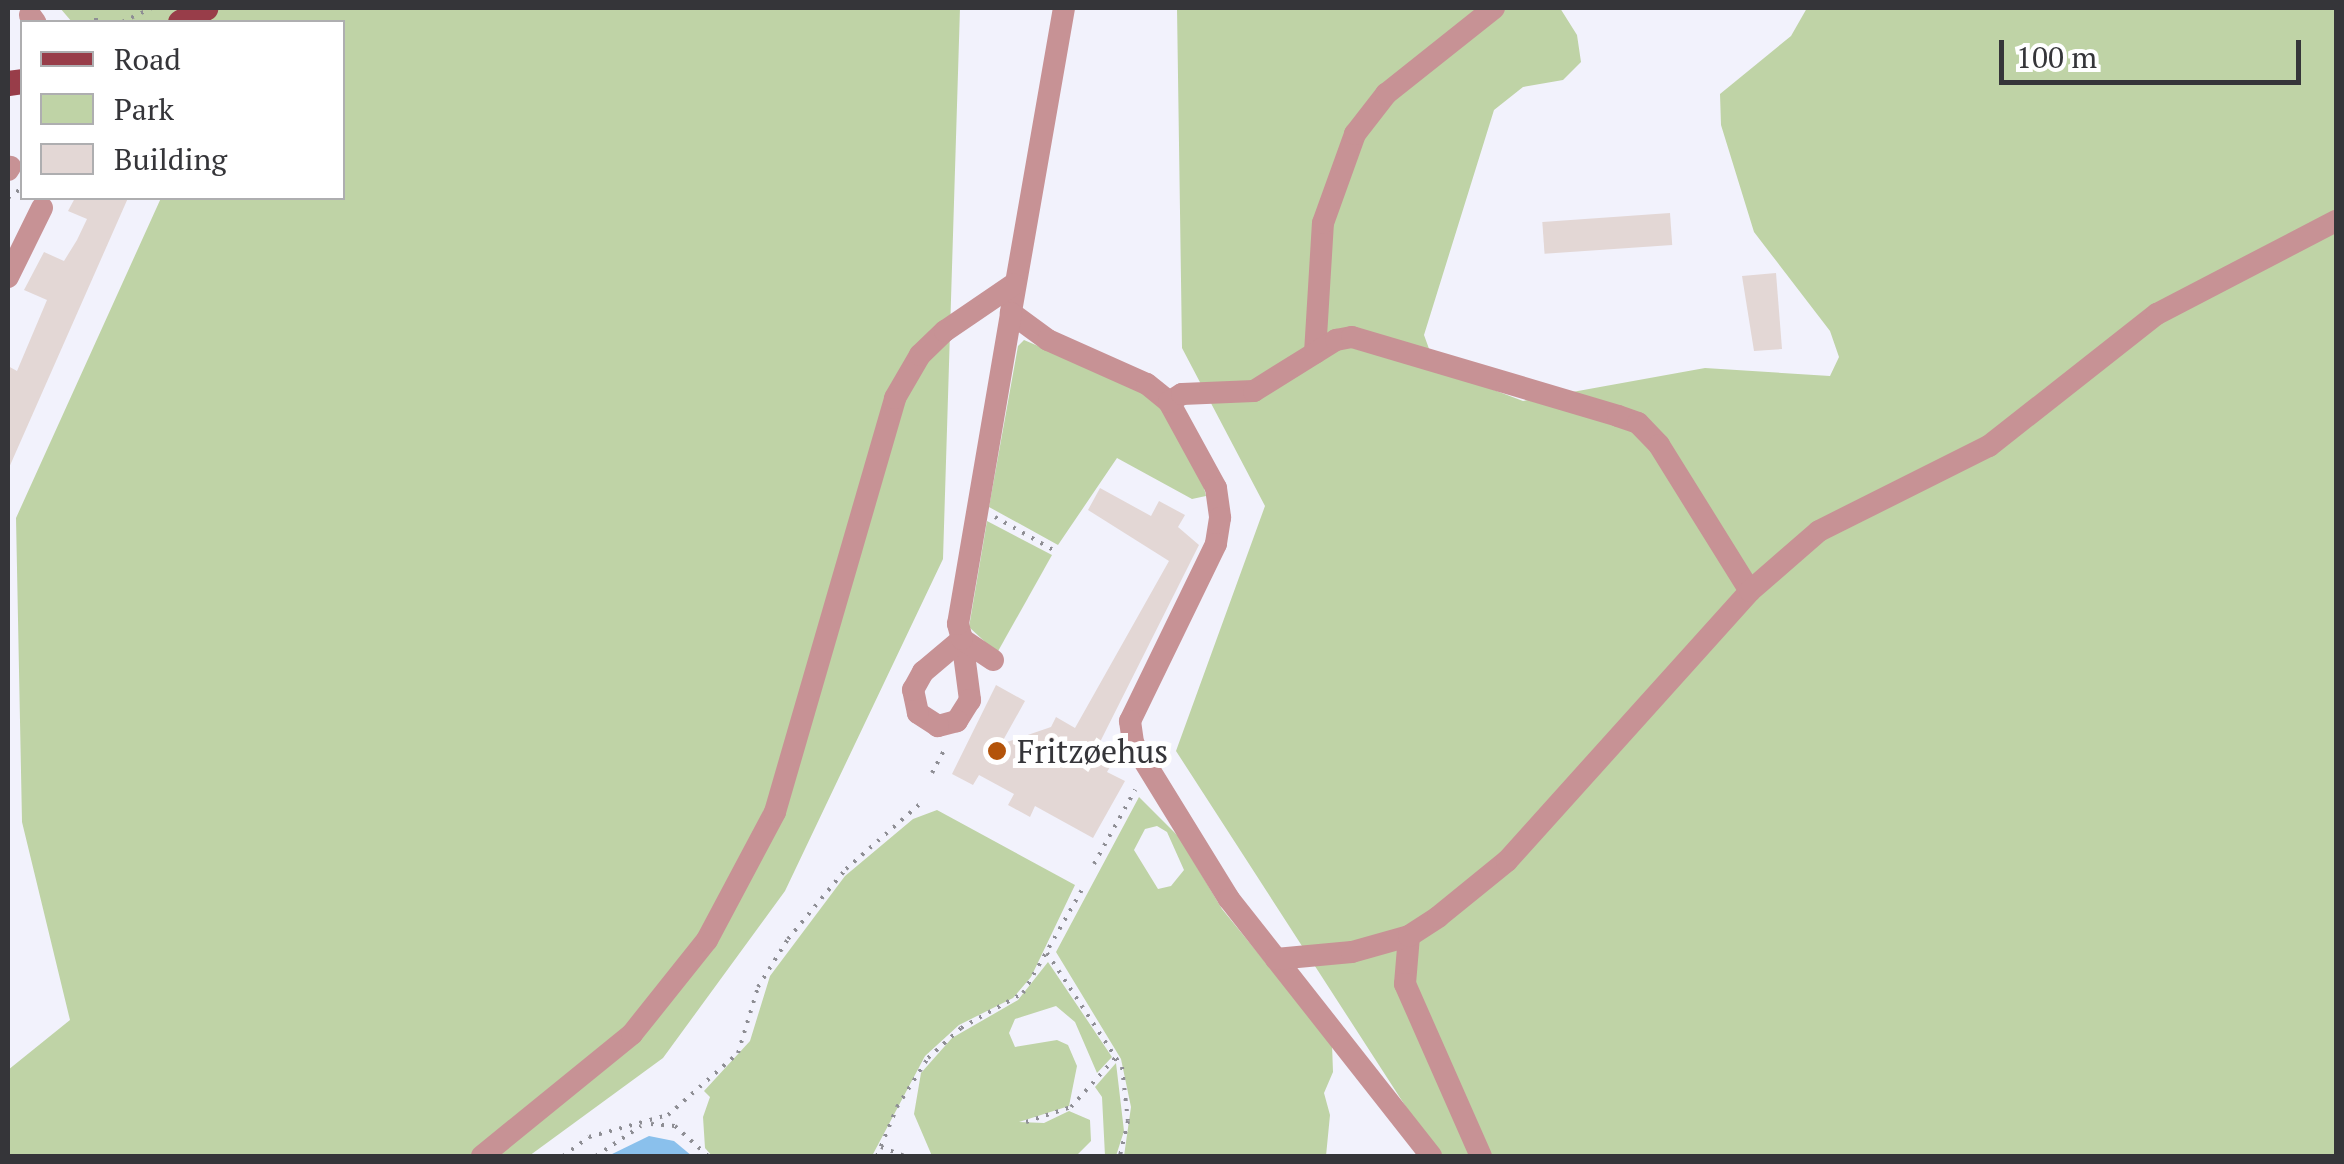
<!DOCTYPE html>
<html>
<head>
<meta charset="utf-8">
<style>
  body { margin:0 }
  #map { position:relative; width:2344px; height:1164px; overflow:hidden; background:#f2f2fc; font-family:"PT Serif",serif }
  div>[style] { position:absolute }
  .green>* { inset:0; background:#bfd3a6 }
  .water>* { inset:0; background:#8ac0ec }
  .building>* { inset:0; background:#e3d7d5; transform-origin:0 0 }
  .path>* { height:4px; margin-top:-2px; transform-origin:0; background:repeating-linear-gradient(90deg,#8e8e94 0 2.5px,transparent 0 10.5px) }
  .minor>* { height:22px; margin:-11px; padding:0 11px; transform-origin:11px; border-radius:11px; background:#c79295 }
  .major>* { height:25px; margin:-12.5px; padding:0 12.5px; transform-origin:12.5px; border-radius:12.5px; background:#983d49 }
  .dots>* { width:28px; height:28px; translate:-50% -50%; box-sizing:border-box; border:5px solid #fff; border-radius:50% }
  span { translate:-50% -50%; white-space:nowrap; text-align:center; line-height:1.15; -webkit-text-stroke:10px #fff; paint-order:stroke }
  .poi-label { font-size:32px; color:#353539 }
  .left { translate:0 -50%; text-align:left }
  .frame { position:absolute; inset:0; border:10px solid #353539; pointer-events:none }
  .legend { position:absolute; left:20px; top:20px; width:325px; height:180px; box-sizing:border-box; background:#fff; border:2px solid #aeaeb0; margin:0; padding:12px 18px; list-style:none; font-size:30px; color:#353539 }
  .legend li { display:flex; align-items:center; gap:20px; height:50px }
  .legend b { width:50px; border:2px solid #aeaeb0 }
  .scale { position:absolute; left:1999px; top:40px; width:302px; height:45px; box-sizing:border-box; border:5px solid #353539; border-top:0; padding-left:12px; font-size:30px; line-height:35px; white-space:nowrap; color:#353539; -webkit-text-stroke:8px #fff; paint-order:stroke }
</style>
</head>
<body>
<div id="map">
  <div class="green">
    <div style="clip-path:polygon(60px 8px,960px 8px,943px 559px,785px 891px,663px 1058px,529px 1156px,8px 1156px,8px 1070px,70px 1020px,22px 822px,16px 518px,161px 198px,342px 198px,342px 22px,72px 22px)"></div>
    <div style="clip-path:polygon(1177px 8px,1560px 8px,1577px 35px,1581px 62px,1563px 80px,1523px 87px,1494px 110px,1424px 335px,1436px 368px,1523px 401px,1705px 368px,1830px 376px,1839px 357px,1830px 331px,1754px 232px,1721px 125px,1720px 94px,1791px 36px,1807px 8px,2336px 8px,2336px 1156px,1420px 1156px,1428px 1141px,1176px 751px,1265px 506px,1182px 348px)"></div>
    <div style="clip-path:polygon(1024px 340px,1153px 395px,1197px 458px,1206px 496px,1192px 499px,1117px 458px,1058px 545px,989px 507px,1018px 346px)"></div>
    <div style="clip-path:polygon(987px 521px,1052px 555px,997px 653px,969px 627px)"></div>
    <div style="clip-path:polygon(evenodd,1139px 797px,1179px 837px,1222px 909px,1332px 1044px,1333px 1072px,1324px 1093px,1330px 1115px,1326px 1156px,1124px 1156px,1131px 1107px,1121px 1059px,1056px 952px,1139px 797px,1157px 826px,1167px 832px,1184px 870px,1171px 886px,1158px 889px,1134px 850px,1145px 829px,1157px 826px)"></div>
    <div style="clip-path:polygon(937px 810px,1075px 885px,1031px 977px,1013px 998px,959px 1025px,925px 1056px,872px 1156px,712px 1156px,705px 1148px,703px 1117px,710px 1097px,704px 1091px,750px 1041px,770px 976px,845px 876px,913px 819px)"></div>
    <div style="clip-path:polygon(1048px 962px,1112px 1057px,1097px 1073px,1075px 1022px,1056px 1006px,1015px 1019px,1009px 1033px,1015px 1047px,1057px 1040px,1068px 1045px,1077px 1066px,1069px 1106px,1019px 1122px,1044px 1123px,1069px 1111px,1090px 1120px,1091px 1141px,1076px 1156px,932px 1156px,914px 1114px,921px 1073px,952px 1038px,1018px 1000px)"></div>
    <div style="clip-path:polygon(1116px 1063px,1124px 1131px,1116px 1156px,1105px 1156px,1102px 1097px,1095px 1087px)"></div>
  </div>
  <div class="water">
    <div style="clip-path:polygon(649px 1136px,674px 1141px,692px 1156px,608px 1156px)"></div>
  </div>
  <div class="building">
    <div style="clip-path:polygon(75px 198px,128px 198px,8px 470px,8px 366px,17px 371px,47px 300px,24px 290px,44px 252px,64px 261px,77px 240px,87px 219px,68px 211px)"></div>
    <div style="left:1670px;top:213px;width:32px;height:128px;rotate:86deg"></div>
    <div style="clip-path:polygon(1776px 273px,1782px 349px,1754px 351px,1742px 276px)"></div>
    <div style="clip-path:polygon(1100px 488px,1151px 516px,1159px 501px,1185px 515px,1178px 527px,1199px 545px,1097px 748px,1115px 758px,1107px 772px,1125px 781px,1093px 838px,1035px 806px,1030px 817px,1008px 805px,1014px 794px,979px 775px,973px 785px,952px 774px,996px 685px,1025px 701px,1001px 744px,1051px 727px,1056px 717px,1075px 728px,1169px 561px,1088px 510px)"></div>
  </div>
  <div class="path">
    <div style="left:96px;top:8px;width:14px;rotate:90deg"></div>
    <div style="left:122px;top:22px;width:33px;rotate:-25deg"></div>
    <div style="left:8px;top:198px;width:17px;rotate:-36deg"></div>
    <div style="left:995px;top:517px;width:69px;rotate:29.5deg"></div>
    <div style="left:932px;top:773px;width:30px;rotate:-62deg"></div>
    <div style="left:1094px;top:864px;width:85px;rotate:-61deg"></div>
    <div style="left:1047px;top:953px;width:136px;rotate:56.7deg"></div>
    <div style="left:1122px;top:1067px;width:54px;rotate:83.7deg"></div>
    <div style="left:1128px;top:1121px;width:36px;rotate:103deg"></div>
    <div style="left:1026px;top:1122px;width:47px;rotate:-18.4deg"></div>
    <div style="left:1071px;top:1107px;width:69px;rotate:-48deg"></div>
    <div style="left:651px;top:1124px;width:24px;rotate:5deg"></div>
    <div style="left:675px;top:1126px;width:45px;rotate:42.3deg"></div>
    <div style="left:881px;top:1147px;width:25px;rotate:21deg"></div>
    <div style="left:563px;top:1156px;width:32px;rotate:-36deg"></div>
    <div style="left:589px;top:1137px;width:82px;rotate:-15.6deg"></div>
    <div style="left:668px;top:1115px;width:94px;rotate:-41.5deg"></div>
    <div style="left:738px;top:1053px;width:69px;rotate:-73.1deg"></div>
    <div style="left:758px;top:987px;width:57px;rotate:-58deg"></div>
    <div style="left:788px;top:939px;width:91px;rotate:-50.4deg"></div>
    <div style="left:846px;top:869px;width:103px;rotate:-41.4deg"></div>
    <div style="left:596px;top:1156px;width:54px;rotate:-33.7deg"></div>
    <div style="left:877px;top:1156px;width:53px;rotate:-67.8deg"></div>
    <div style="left:897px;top:1107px;width:58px;rotate:-57.7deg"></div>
    <div style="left:928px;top:1058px;width:45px;rotate:-42.3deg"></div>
    <div style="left:961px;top:1028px;width:71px;rotate:-29.4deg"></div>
    <div style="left:1023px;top:993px;width:121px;rotate:-60.3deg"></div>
  </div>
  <div class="minor">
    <div style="left:1064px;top:8px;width:310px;rotate:99.9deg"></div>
    <div style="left:1011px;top:313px;width:46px;rotate:36.1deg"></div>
    <div style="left:1048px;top:340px;width:108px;rotate:24deg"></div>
    <div style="left:1147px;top:384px;width:28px;rotate:39deg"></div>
    <div style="left:1169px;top:402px;width:98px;rotate:61.3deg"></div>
    <div style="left:1216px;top:488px;width:30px;rotate:82deg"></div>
    <div style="left:1220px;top:518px;width:26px;rotate:99deg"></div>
    <div style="left:1216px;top:544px;width:197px;rotate:115.9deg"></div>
    <div style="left:1130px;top:721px;width:22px;rotate:82deg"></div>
    <div style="left:1133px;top:743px;width:183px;rotate:58.4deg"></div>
    <div style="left:1229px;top:899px;width:327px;rotate:51.8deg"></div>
    <div style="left:30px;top:15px;width:9px;rotate:54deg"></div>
    <div style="left:8px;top:170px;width:4px;rotate:-56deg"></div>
    <div style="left:8px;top:277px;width:77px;rotate:-63.8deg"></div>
    <div style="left:1315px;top:353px;width:130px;rotate:-86.5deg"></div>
    <div style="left:1323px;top:223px;width:95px;rotate:-70.2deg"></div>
    <div style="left:1355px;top:134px;width:51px;rotate:-52.2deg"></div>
    <div style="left:1386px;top:94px;width:138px;rotate:-38.5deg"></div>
    <div style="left:1169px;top:402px;width:15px;rotate:-32deg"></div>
    <div style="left:1182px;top:394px;width:72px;rotate:-2.4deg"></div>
    <div style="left:1254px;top:391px;width:97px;rotate:-31.9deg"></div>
    <div style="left:1336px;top:340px;width:16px;rotate:-11deg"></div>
    <div style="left:1352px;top:337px;width:277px;rotate:16.5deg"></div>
    <div style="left:1618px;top:416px;width:21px;rotate:19deg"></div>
    <div style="left:1638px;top:423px;width:30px;rotate:46deg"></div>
    <div style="left:1659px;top:445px;width:172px;rotate:58.1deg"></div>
    <div style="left:962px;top:639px;width:62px;rotate:82.5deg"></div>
    <div style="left:970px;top:700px;width:25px;rotate:122deg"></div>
    <div style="left:957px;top:721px;width:20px;rotate:165deg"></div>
    <div style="left:938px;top:726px;width:24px;rotate:-147deg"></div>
    <div style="left:918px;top:713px;width:24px;rotate:-102deg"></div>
    <div style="left:913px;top:690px;width:21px;rotate:-61deg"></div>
    <div style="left:923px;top:672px;width:51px;rotate:-40.2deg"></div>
    <div style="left:993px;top:660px;width:37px;rotate:-146deg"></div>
    <div style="left:962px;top:639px;width:16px;rotate:-105deg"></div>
    <div style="left:958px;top:624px;width:315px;rotate:-80.3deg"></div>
    <div style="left:1409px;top:936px;width:48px;rotate:94.8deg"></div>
    <div style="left:1405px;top:984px;width:188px;rotate:66.2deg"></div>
    <div style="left:1276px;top:959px;width:76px;rotate:-5.3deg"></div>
    <div style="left:1352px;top:952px;width:59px;rotate:-15.7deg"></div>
    <div style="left:1409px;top:936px;width:35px;rotate:-33deg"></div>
    <div style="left:1438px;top:917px;width:89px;rotate:-39.1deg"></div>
    <div style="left:1507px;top:861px;width:363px;rotate:-48deg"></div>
    <div style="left:1750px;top:591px;width:91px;rotate:-41deg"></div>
    <div style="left:1819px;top:531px;width:190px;rotate:-26.6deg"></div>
    <div style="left:1989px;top:446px;width:214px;rotate:-38.2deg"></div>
    <div style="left:2157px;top:314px;width:202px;rotate:-27.5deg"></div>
    <div style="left:482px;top:1156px;width:193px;rotate:-39.1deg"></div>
    <div style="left:632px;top:1034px;width:120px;rotate:-51.4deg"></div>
    <div style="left:707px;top:940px;width:145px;rotate:-62deg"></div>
    <div style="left:775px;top:812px;width:431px;rotate:-73.8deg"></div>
    <div style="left:895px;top:398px;width:50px;rotate:-59.8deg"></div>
    <div style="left:920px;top:355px;width:35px;rotate:-44deg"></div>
    <div style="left:945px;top:331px;width:83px;rotate:-34.3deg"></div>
  </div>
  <div class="major">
    <div style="left:180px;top:22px;width:29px;rotate:-29deg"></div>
    <div style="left:8px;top:83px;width:14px;rotate:-8deg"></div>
  </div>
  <div class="dots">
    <div style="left:997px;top:751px;background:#b3530a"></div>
  </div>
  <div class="poi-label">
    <span class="left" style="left:1017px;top:751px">Fritzøehus</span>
  </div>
  <div class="frame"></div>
  <ul class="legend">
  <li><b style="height:12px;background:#983d49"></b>Road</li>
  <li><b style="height:28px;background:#bfd3a6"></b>Park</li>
  <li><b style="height:28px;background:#e3d7d5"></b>Building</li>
  </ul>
  <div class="scale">100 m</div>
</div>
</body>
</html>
